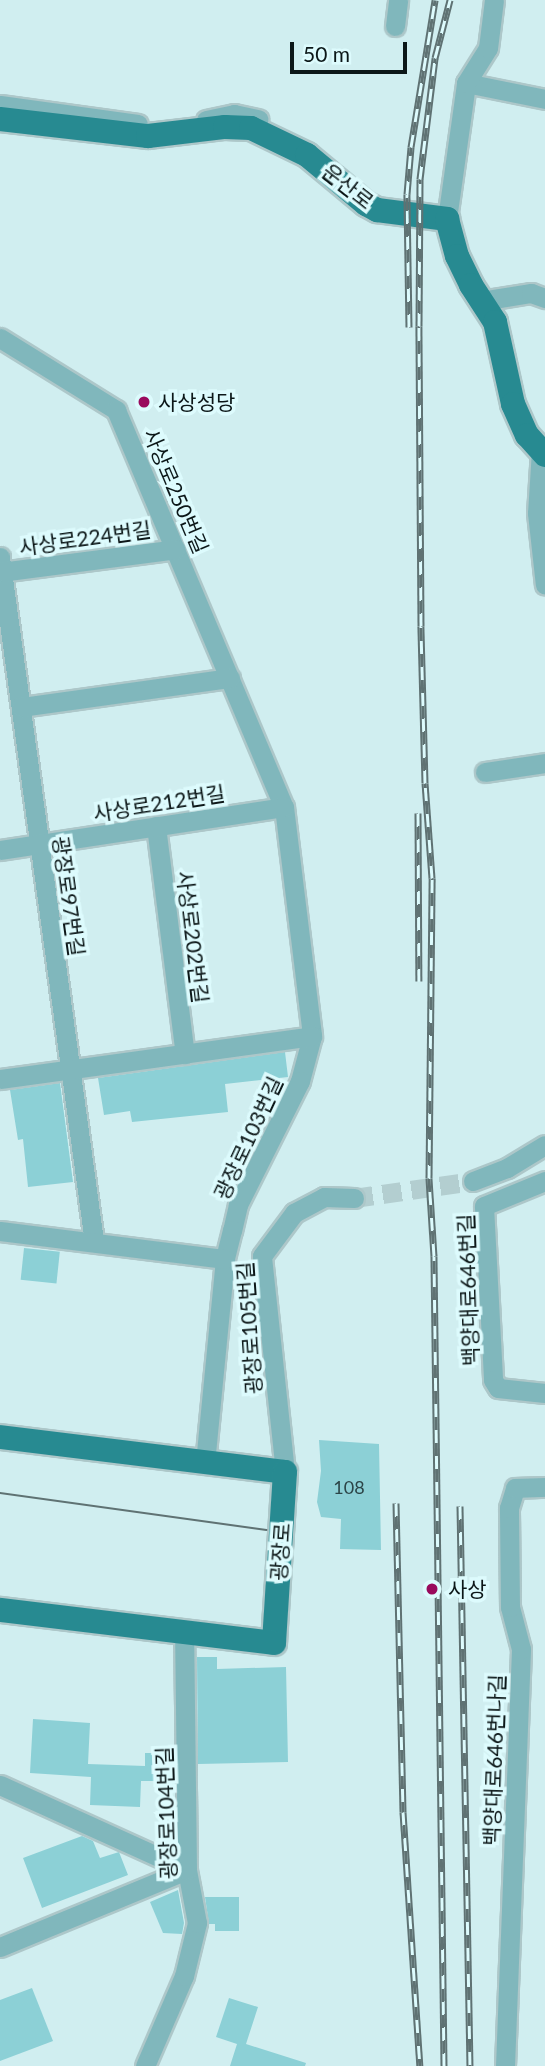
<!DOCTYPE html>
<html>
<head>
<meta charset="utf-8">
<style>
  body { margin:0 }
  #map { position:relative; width:545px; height:2066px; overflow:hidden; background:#d0eef0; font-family:Lato,"Noto Sans KR",sans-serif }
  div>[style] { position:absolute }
  .building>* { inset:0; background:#8cd0d6; transform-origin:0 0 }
  .minor-tunnel>* { height:19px; margin-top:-9.5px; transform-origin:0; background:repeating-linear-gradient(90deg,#b3ced0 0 19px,transparent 0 29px) }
  .roads { filter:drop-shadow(2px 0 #adc7c9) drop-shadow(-2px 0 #adc7c9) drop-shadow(0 2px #adc7c9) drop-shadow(0 -2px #adc7c9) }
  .minor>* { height:19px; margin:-9.5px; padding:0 9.5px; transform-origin:9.5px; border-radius:9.5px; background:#80b7bc }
  .major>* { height:24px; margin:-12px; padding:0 12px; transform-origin:12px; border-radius:12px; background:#278a91 }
  .tram>* { height:2px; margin:-1px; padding:0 1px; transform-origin:1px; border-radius:1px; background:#5f7273 }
  .rail>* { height:7px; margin-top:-3.5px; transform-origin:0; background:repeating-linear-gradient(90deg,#ddfbfd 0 13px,#5f7273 0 26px); box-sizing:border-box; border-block:2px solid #5f7273 }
  .dots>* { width:19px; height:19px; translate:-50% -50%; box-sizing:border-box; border:4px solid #ddfbfd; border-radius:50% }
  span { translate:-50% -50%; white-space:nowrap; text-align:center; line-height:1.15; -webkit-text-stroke:7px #ddfbfd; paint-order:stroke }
  .number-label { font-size:18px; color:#2c4548 }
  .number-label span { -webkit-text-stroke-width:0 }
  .street-label { font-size:21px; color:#0c1718 }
  .poi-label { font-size:21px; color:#0c1718 }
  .left { translate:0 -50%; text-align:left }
  .scale { position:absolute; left:290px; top:42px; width:117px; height:32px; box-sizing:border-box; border:4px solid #0c1718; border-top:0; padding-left:9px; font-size:21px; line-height:24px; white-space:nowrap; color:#0c1718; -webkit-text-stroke:5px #ddfbfd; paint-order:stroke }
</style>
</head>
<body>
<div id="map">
  <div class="building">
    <div style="clip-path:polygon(285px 1052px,288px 1077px,225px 1084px,228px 1112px,132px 1122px,130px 1111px,104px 1115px,98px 1078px)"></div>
    <div style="clip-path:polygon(60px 1083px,73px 1182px,28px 1187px,23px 1139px,18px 1140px,10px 1090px)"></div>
    <div style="left:24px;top:1248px;width:36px;height:32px;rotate:6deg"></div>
    <div style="clip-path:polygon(319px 1440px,379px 1444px,381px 1550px,340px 1549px,341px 1519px,321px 1517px,317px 1502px,321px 1471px)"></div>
    <div style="clip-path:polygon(197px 1657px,217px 1657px,217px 1669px,286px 1667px,288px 1762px,198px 1764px)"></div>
    <div style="clip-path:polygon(33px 1719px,90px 1723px,88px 1764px,145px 1766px,145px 1753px,173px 1753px,174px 1781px,141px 1781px,140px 1807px,90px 1805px,91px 1777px,30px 1773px)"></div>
    <div style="clip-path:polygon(82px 1836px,93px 1841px,100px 1858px,119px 1852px,128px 1875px,42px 1908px,23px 1858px)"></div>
    <div style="clip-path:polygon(178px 1890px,184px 1923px,182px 1934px,163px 1933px,150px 1902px)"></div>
    <div style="clip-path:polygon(205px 1897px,239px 1897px,239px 1931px,215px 1931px,215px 1924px,209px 1924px)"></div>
    <div style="clip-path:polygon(32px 1988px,53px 2041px,0 2061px,0 2000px)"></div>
    <div style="clip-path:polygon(229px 1998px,258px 2007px,246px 2044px,306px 2063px,305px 2066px,230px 2066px,237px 2044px,216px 2037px)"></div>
  </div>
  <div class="minor-tunnel">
    <div style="left:354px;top:1198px;width:120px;rotate:-8.1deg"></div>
  </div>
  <div class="roads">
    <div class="minor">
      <div style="left:395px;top:26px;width:26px;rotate:-83deg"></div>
      <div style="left:466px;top:83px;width:81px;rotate:11.4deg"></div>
      <div style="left:0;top:105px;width:139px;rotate:7.8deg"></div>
      <div style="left:206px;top:120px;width:29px;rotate:-12deg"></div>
      <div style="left:234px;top:114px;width:25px;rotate:12deg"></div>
      <div style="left:447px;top:219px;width:137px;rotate:-82deg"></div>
      <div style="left:466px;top:83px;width:41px;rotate:-57.8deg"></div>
      <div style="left:488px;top:48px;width:48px;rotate:-82.9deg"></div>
      <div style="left:481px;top:301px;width:51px;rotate:-9.1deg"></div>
      <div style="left:531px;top:293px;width:15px;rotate:20deg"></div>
      <div style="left:0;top:338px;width:137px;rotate:31.8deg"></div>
      <div style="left:116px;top:410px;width:431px;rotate:67.1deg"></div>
      <div style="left:284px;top:807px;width:231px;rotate:83deg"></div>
      <div style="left:312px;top:1036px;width:47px;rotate:104.9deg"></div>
      <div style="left:300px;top:1081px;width:139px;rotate:116.6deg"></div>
      <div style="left:238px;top:1205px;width:26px;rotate:103deg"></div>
      <div style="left:232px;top:1230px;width:30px;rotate:104deg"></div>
      <div style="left:225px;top:1259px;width:204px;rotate:95.6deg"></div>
      <div style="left:541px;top:450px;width:63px;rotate:93.6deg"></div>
      <div style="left:537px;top:513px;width:72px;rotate:83.7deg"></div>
      <div style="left:0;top:557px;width:690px;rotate:82.18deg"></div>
      <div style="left:0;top:572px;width:177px;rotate:-7.4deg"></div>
      <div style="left:21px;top:707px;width:211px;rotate:-7.9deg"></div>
      <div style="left:485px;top:772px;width:61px;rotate:-8.5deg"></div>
      <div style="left:156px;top:826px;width:230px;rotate:82.8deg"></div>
      <div style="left:0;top:850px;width:287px;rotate:-8.6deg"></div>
      <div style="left:0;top:1079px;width:315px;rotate:-7.8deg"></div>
      <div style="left:473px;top:1181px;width:36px;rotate:-21deg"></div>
      <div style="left:507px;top:1168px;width:44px;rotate:-31.2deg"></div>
      <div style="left:545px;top:1181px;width:66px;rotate:157.7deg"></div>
      <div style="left:484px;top:1206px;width:174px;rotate:87deg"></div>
      <div style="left:493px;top:1380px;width:9px;rotate:58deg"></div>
      <div style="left:498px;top:1388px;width:47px;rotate:6.1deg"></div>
      <div style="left:0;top:1231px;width:227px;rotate:7.1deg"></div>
      <div style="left:285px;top:1472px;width:217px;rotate:-96.1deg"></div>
      <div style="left:262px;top:1256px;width:54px;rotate:-53.3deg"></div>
      <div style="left:294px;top:1213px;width:34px;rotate:-28deg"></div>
      <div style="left:324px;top:1197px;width:30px;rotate:2deg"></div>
      <div style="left:0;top:1785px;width:205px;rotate:24.4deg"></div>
      <div style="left:0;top:1947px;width:202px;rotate:-22.4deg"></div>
      <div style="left:145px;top:2066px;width:98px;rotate:-66.6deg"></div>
      <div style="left:184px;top:1976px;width:55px;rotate:-76.2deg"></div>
      <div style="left:197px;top:1923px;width:54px;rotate:-100.7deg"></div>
      <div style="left:187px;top:1870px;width:238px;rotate:-90.7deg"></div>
      <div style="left:505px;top:2066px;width:417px;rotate:-87.8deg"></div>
      <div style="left:521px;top:1649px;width:43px;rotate:-104.7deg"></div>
      <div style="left:510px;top:1607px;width:99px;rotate:-90.6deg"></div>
      <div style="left:509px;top:1508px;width:21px;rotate:-73deg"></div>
      <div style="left:515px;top:1488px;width:30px;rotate:-2deg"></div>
    </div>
    <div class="major">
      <div style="left:0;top:119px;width:149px;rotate:6.6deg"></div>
      <div style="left:148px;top:136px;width:78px;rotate:-6.7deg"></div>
      <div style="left:225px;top:127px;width:26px;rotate:2deg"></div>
      <div style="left:251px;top:128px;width:62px;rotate:25.7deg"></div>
      <div style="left:307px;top:155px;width:77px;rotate:39.7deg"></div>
      <div style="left:366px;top:204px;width:13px;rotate:29deg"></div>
      <div style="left:377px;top:210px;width:71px;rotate:7.3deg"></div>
      <div style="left:447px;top:219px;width:38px;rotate:75deg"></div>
      <div style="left:457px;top:256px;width:32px;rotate:64deg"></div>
      <div style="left:471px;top:285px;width:44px;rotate:57deg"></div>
      <div style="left:495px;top:322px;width:84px;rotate:77.6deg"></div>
      <div style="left:513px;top:404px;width:34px;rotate:66deg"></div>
      <div style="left:527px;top:435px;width:27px;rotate:48deg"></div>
      <div style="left:0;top:1437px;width:287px;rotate:7deg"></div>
      <div style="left:285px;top:1472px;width:171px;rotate:93.7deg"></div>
      <div style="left:274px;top:1643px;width:276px;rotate:-173.1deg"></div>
    </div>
  </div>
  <div class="tram">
    <div style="left:0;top:1493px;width:269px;rotate:7.9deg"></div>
  </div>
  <div class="rail">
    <div style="left:409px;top:327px;width:133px;rotate:-90.9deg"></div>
    <div style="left:407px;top:194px;width:47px;rotate:-85.1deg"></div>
    <div style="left:411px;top:147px;width:149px;rotate:-80.7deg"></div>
    <div style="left:418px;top:813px;width:168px;rotate:89.7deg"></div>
    <div style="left:396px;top:1503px;width:309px;rotate:88.7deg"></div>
    <div style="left:403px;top:1812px;width:255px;rotate:86.2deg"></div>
    <div style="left:460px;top:1506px;width:560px;rotate:88.98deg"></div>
    <div style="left:444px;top:2066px;width:810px;rotate:-90.71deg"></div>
    <div style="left:434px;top:1256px;width:78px;rotate:-93.7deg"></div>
    <div style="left:429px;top:1178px;width:300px;rotate:-89.4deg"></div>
    <div style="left:432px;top:878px;width:95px;rotate:-94.2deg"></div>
    <div style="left:425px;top:783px;width:157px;rotate:-91.5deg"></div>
    <div style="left:421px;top:626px;width:300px;rotate:-90.4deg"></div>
    <div style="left:419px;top:326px;width:147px;rotate:-89.6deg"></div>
    <div style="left:420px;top:179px;width:122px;rotate:-82.9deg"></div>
    <div style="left:435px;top:58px;width:60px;rotate:-75.5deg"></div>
  </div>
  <div class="dots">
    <div style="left:144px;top:402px;background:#990a5d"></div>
    <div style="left:432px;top:1589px;background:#990a5d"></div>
  </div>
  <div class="number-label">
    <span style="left:349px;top:1487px">108</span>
  </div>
  <div class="street-label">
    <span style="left:348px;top:186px;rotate:38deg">운산로</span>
    <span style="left:176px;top:491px;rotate:67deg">사상로250번길</span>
    <span style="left:85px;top:538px;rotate:-8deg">사상로224번길</span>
    <span style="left:159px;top:803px;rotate:-9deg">사상로212번길</span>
    <span style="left:69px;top:896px;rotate:82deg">광장로97번길</span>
    <span style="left:193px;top:937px;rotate:83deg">사상로202번길</span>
    <span style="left:248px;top:1138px;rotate:-65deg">광장로103번길</span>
    <span style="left:468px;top:1290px;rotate:-92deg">백양대로646번길</span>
    <span style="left:249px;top:1328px;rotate:-94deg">광장로105번길</span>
    <span style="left:280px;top:1552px;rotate:-86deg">광장로</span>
    <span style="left:494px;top:1760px;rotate:-88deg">백양대로646번나길</span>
    <span style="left:166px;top:1813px;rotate:-92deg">광장로104번길</span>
  </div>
  <div class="poi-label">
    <span class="left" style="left:158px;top:402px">사상성당</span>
    <span class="left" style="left:448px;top:1589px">사상</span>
  </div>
  <div class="scale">50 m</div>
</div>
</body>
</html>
